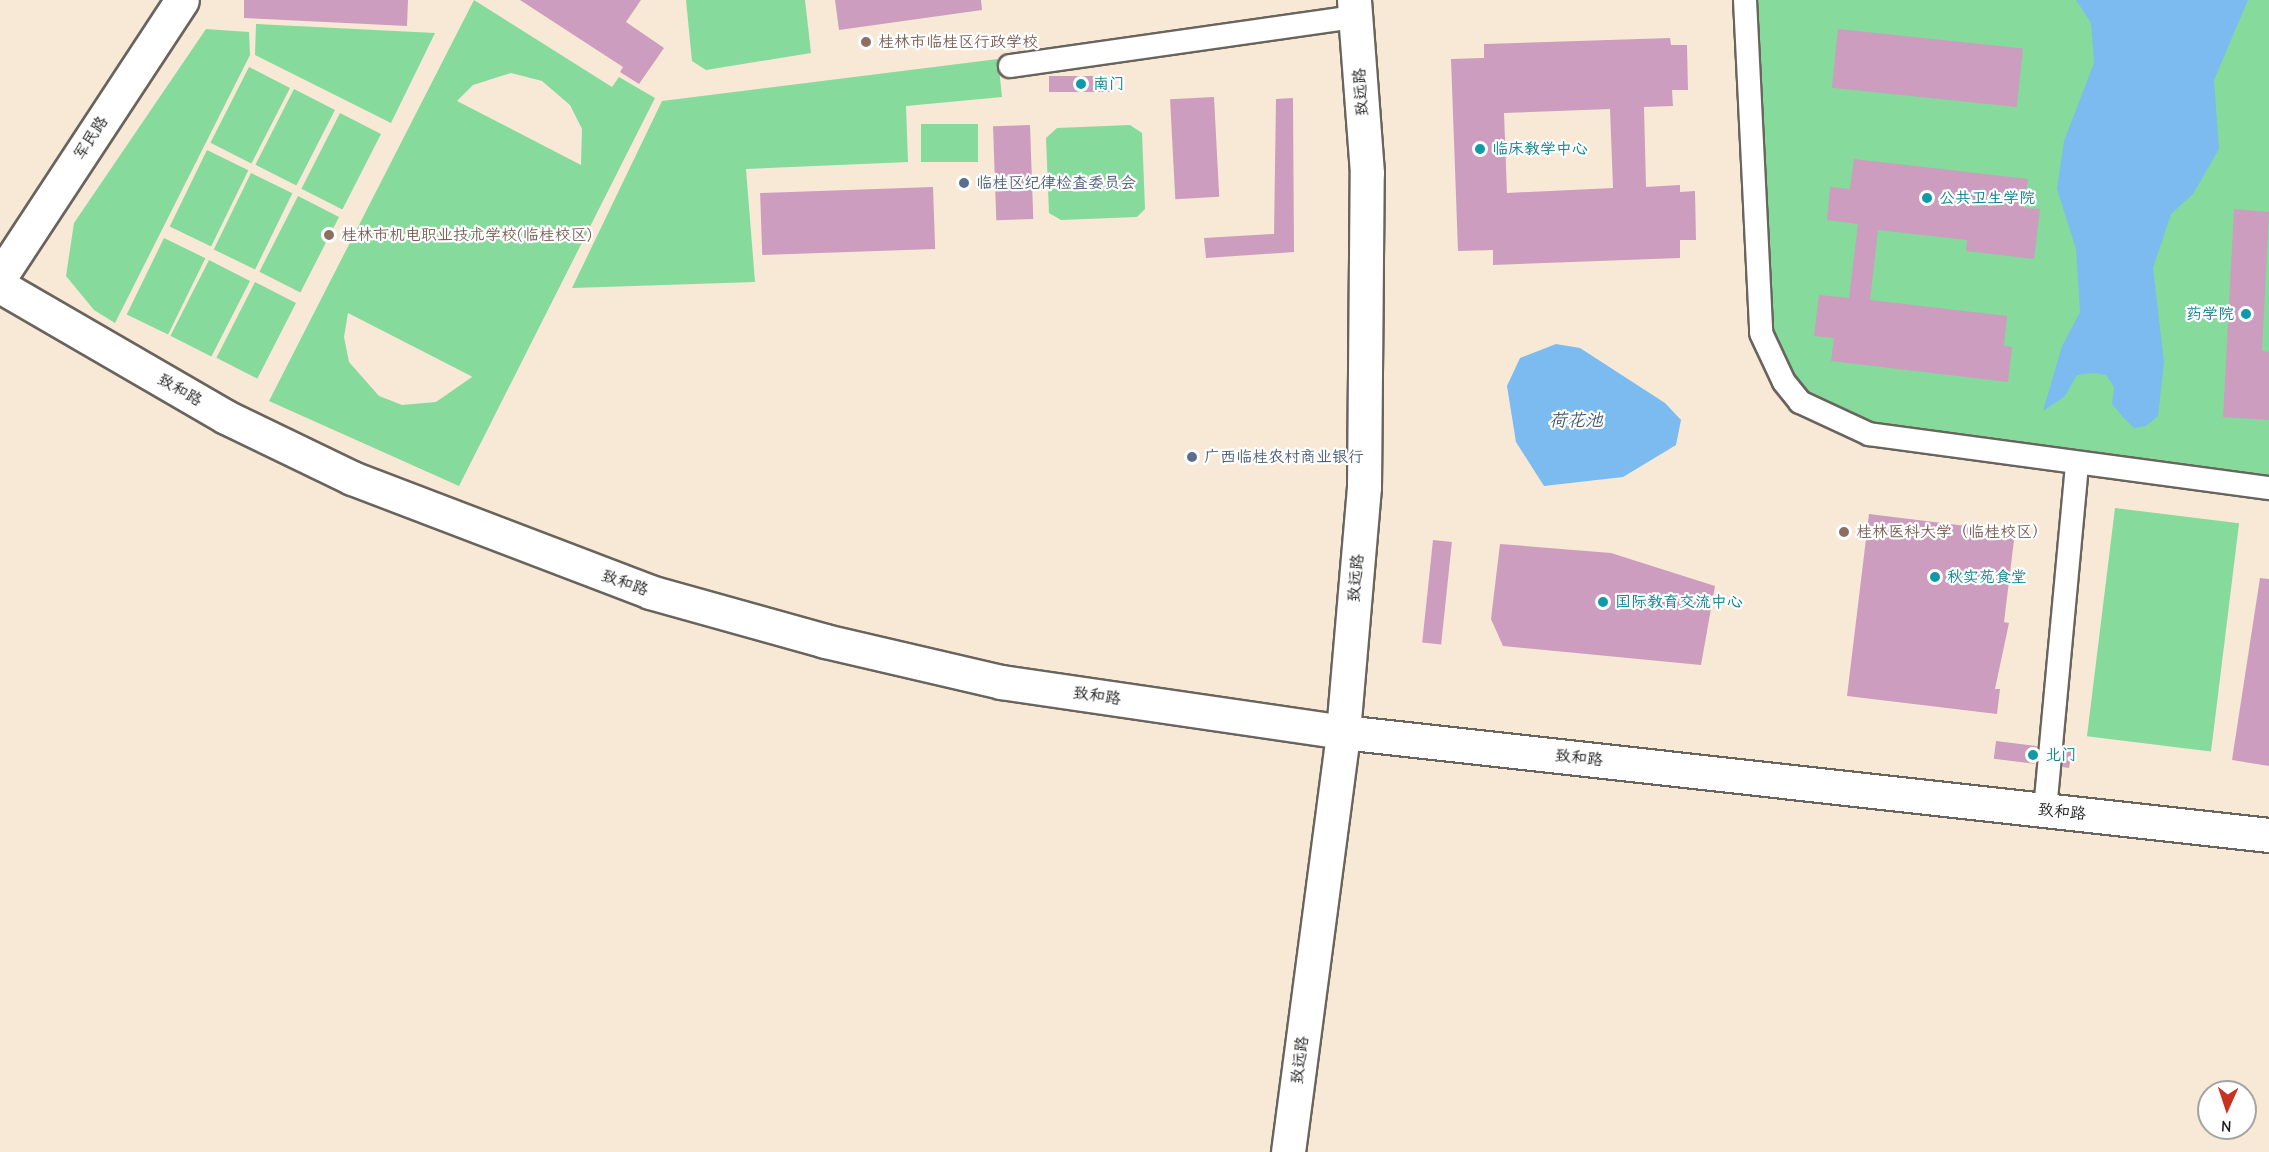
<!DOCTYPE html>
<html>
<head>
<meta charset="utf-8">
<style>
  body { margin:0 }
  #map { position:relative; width:2269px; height:1152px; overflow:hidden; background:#f7e9d6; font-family:"Comic Neue","LXGW WenKai TC",sans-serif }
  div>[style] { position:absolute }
  .green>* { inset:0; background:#86da9b; transform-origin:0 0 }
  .water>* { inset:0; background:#7bbbf0 }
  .building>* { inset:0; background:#cc9dbf; transform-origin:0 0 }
  .roads { filter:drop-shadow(2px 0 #69645d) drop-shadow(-2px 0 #69645d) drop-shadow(0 2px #69645d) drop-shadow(0 -2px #69645d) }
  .street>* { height:22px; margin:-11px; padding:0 11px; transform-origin:11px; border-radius:11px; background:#fff }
  .secondary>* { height:33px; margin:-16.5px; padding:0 16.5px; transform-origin:16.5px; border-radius:16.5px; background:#fff }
  .dots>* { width:16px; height:16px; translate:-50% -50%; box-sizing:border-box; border:3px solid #fff; border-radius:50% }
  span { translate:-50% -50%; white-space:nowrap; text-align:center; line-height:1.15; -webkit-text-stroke:4.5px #fff; paint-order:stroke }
  .education-label { font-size:16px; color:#785e54 }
  .left { translate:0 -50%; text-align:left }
  .culture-label { font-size:16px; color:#0d838f }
  .right { translate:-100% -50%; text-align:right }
  .street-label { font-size:16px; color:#1c1c1c }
  .service-label { font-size:16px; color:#4e5e75 }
  .water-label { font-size:18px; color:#425c71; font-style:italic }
  .north { position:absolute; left:2197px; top:1080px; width:60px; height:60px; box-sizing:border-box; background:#fff; border:2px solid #a4a4a4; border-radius:50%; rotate:183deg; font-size:16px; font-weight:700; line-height:24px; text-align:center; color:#1c1c1c }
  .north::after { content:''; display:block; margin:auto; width:21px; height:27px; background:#c8321e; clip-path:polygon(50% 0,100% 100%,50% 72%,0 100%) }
</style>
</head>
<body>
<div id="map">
  <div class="green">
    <div style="clip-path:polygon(evenodd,474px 0,612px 87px,619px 77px,655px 98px,459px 486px,269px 401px,474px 0,511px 73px,542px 81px,570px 105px,582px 129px,581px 165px,457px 101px,473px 85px,511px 73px,474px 0,348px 313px,471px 376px,472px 377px,436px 402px,402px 405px,379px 396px,349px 362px,344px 337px,348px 313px)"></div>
    <div style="clip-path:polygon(686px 0,805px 0,811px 53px,706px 70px,692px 61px)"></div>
    <div style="clip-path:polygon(1745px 0,2269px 0,2269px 488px,1820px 416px,1771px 360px)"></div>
    <div style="clip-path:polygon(256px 24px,435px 33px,391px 123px,255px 55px)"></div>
    <div style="clip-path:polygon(206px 29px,249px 32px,250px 55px,115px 323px,94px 310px,66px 276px,74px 223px)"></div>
    <div style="clip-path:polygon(998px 59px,1002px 97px,906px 106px,908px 162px,746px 169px,755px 282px,572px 288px,662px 101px)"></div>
    <div style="left:249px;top:67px;width:46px;height:85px;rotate:27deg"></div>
    <div style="left:294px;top:89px;width:46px;height:85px;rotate:27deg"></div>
    <div style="left:340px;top:113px;width:46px;height:85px;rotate:27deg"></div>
    <div style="left:978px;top:124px;width:38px;height:57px;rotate:90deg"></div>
    <div style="clip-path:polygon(1130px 125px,1142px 133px,1145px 209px,1137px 217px,1061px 220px,1049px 213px,1046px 138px,1057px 128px)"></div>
    <div style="left:207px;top:150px;width:46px;height:85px;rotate:26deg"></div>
    <div style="left:251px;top:173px;width:46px;height:85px;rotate:26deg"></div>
    <div style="left:298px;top:196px;width:46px;height:85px;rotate:27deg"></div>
    <div style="left:164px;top:238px;width:46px;height:85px;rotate:26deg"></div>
    <div style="left:209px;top:260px;width:46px;height:85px;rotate:27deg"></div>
    <div style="left:255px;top:282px;width:46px;height:85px;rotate:27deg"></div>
    <div style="left:2115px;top:508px;width:125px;height:230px;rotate:7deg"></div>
  </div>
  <div class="water">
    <div style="clip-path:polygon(2076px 0,2248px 0,2214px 80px,2219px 149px,2193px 194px,2171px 214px,2153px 268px,2164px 362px,2158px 416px,2146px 426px,2134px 428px,2123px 417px,2112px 404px,2114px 387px,2106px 375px,2094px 373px,2077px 375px,2065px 396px,2043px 411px,2062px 346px,2080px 312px,2076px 249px,2057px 189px,2064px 141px,2094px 63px,2091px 23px)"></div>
    <div style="clip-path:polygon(1556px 344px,1580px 348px,1665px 403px,1681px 420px,1676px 445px,1623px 477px,1544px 486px,1516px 442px,1507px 386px,1520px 358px)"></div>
  </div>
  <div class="building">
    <div style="clip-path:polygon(244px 0,408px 0,407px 26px,244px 18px)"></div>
    <div style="clip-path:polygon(520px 0,641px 0,626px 22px,664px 48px,639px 84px,620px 72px,623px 67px)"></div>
    <div style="clip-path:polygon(835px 0,981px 0,982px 10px,839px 30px)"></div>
    <div style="left:1838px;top:29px;width:186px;height:59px;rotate:6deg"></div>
    <div style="clip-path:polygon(evenodd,1670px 38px,1671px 45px,1687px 45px,1688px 90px,1672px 90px,1673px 106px,1644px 107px,1646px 187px,1680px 185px,1680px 192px,1695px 191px,1696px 240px,1680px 240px,1680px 258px,1493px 265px,1493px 250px,1458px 251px,1451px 59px,1484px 58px,1484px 44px,1670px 38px,1610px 109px,1613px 188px,1507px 193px,1504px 113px,1610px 109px)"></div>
    <div style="left:1113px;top:76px;width:16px;height:64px;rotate:90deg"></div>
    <div style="left:1214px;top:97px;width:100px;height:44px;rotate:87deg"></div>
    <div style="clip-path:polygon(1293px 98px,1294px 252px,1206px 258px,1204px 238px,1274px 234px,1276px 99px)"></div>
    <div style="left:1030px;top:125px;width:94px;height:37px;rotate:88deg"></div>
    <div style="clip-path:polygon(1854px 159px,2028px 179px,2024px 208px,2040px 209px,2034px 259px,1966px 251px,1967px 240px,1878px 230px,1870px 300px,2007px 316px,2004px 346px,2012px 347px,2008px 382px,1831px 361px,1834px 338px,1814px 336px,1819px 295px,1849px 298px,1858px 224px,1827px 220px,1830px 187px,1850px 189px)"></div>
    <div style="left:933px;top:187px;width:62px;height:173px;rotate:88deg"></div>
    <div style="clip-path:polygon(2234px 209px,2269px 212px,2262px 351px,2269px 352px,2269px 420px,2223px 417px)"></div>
    <div style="clip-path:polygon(1869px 514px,2015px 532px,2004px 622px,2009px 623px,1995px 689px,2000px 689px,1997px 714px,1847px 696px)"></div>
    <div style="left:1433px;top:540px;width:19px;height:103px;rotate:6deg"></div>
    <div style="clip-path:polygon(1500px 544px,1611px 553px,1715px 586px,1701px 665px,1503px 646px,1491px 619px)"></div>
    <div style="clip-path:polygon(2260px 578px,2269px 579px,2269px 766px,2232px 760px)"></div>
    <div style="left:1996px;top:741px;width:41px;height:18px;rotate:7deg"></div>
    <div style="clip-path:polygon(2064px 749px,2072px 750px,2069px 768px,2063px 767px)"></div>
  </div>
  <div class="roads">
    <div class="street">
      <div style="left:1745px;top:0;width:333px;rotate:87.2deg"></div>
      <div style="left:1761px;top:333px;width:54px;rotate:64.9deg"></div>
      <div style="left:1784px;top:382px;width:26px;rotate:51deg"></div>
      <div style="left:1800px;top:402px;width:76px;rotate:24.9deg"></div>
      <div style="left:1869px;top:434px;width:404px;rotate:7.7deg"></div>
      <div style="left:1010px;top:66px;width:348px;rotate:-8.1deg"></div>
      <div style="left:2045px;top:810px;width:347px;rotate:-84.7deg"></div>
    </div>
    <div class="secondary">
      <div style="left:0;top:277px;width:331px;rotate:-56.7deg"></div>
      <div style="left:0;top:286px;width:261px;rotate:30.1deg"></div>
      <div style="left:226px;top:417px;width:140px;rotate:25.8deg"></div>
      <div style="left:352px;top:478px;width:319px;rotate:20.9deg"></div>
      <div style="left:650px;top:592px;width:182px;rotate:15.6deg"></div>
      <div style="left:825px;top:641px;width:181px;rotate:13.1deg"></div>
      <div style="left:1001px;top:682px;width:346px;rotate:8.3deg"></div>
      <div style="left:1343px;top:732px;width:932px;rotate:6.35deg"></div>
      <div style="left:1288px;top:1152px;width:424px;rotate:-82.5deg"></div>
      <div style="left:1343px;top:732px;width:246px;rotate:-85.1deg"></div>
      <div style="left:1364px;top:487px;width:314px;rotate:-89.5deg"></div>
      <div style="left:1367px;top:173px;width:173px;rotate:-94.3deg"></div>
    </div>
  </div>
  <div class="dots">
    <div style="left:866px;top:42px;background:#8d6e63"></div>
    <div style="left:1081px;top:84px;background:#0f9aa8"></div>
    <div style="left:1480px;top:149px;background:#0f9aa8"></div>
    <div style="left:964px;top:183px;background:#5c6f8a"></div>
    <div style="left:1927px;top:198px;background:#0f9aa8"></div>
    <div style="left:329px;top:235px;background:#8d6e63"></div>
    <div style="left:2246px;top:314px;background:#0f9aa8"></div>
    <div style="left:1192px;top:457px;background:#5c6f8a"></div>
    <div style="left:1844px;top:532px;background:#8d6e63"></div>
    <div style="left:1935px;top:577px;background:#0f9aa8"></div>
    <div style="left:1603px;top:602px;background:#0f9aa8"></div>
    <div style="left:2033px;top:755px;background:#0f9aa8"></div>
  </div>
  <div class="education-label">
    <span class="left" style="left:878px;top:42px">桂林市临桂区行政学校</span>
    <span class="left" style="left:341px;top:235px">桂林市机电职业技术学校(临桂校区)</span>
    <span class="left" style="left:1856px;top:532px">桂林医科大学（临桂校区）</span>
  </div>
  <div class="culture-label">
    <span class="left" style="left:1093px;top:84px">南门</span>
    <span class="left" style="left:1492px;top:149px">临床教学中心</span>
    <span class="left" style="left:1939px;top:198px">公共卫生学院</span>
    <span class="right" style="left:2234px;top:314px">药学院</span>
    <span class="left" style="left:1947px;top:577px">秋实苑食堂</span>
    <span class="left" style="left:1615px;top:602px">国际教育交流中心</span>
    <span class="left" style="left:2045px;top:755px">北门</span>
  </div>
  <div class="street-label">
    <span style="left:1361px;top:92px;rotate:-94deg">致远路</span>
    <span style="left:91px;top:138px;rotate:-57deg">军民路</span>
    <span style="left:180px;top:390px;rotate:30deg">致和路</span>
    <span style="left:1356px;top:578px;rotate:-85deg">致远路</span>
    <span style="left:625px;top:583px;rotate:19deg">致和路</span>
    <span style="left:1097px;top:696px;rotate:8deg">致和路</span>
    <span style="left:1579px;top:758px;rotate:6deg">致和路</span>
    <span style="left:2062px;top:812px;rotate:6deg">致和路</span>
    <span style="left:1300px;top:1060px;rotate:-83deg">致远路</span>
  </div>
  <div class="service-label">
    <span class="left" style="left:976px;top:183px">临桂区纪律检查委员会</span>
    <span class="left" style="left:1204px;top:457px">广西临桂农村商业银行</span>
  </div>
  <div class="water-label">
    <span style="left:1576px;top:421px">荷花池</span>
  </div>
  <div class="north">N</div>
</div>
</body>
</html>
